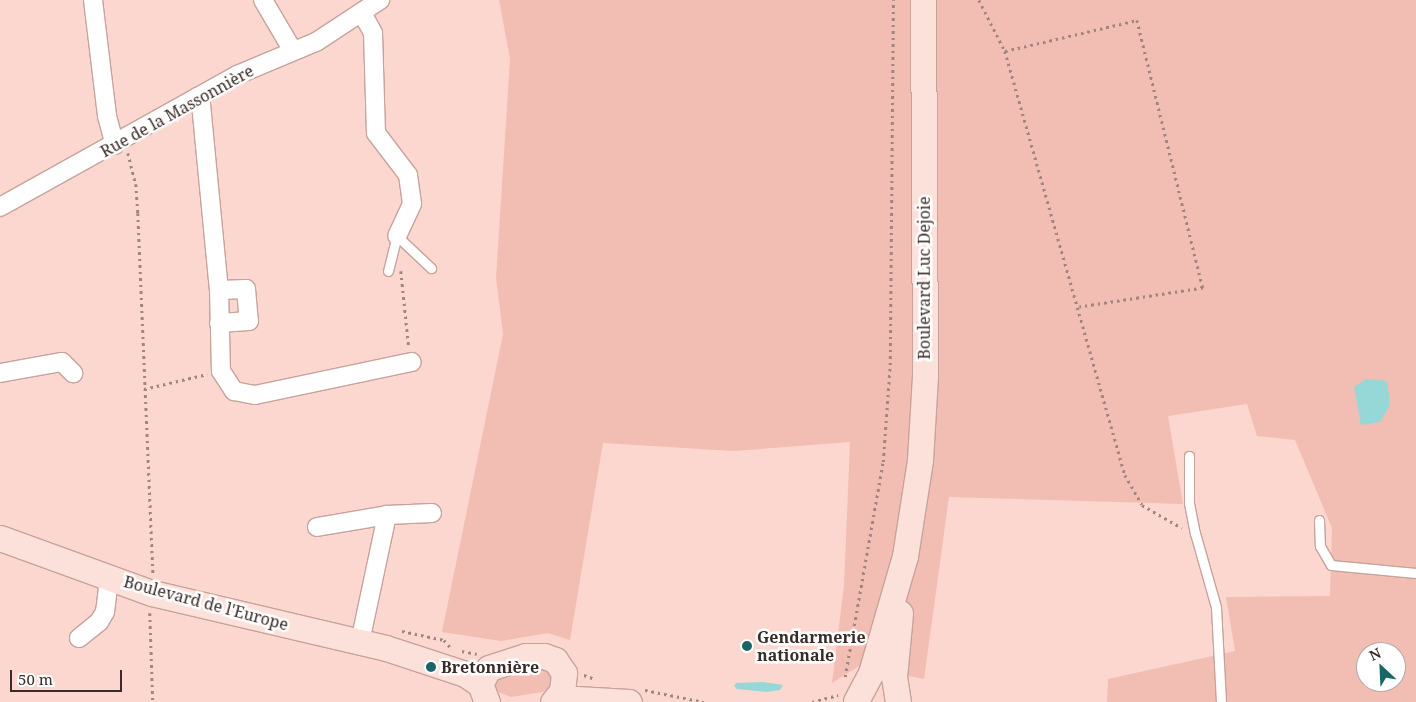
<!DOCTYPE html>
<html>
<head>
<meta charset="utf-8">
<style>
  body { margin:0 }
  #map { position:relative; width:1416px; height:702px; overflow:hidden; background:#fcd7cf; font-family:"Noto Serif",serif }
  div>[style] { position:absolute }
  .green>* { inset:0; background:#f2bdb2 }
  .water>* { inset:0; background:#96d8d8 }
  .path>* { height:2.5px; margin-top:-1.25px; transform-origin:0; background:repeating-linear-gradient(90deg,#a08681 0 2.5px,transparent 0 6.5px) }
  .roads { filter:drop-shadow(1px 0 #c6a39b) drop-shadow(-1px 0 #c6a39b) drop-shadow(0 1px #c6a39b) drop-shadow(0 -1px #c6a39b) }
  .lane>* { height:9px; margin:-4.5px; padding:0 4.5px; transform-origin:4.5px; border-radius:4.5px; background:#fff }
  .street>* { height:18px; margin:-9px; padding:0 9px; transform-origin:9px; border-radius:9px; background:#fff }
  .secondary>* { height:25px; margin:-12.5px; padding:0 12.5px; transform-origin:12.5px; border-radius:12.5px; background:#fce1db }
  .dots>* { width:14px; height:14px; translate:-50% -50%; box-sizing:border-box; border:2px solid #fff; border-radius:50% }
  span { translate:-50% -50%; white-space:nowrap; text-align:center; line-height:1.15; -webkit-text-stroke:5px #fff; paint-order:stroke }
  .street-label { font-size:16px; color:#392b28 }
  .poi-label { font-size:16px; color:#392b28; font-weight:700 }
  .left { translate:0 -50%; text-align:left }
  .north { position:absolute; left:1356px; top:642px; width:50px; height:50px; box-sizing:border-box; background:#fff; border:1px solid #b0aaa9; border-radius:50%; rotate:335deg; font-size:14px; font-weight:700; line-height:20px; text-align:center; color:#392b28 }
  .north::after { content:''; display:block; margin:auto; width:18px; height:22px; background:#186666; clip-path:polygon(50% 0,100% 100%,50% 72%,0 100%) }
  .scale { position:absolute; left:10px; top:670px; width:112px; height:22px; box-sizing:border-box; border:2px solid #392b28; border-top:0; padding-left:6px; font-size:15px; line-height:18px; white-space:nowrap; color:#392b28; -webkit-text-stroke:4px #fff; paint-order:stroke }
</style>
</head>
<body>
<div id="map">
  <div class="green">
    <div style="clip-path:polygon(evenodd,499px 0,1416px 0,1416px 702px,1107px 702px,1108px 679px,1235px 651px,1226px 597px,1330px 596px,1332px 528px,1295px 440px,1257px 436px,1247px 404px,1168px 416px,1183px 504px,949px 497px,924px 679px,859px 666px,832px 683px,844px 585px,850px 442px,734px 451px,603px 443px,570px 640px,548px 633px,501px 641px,442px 632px,503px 334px,496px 278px,510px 59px,499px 0,1366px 652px,1396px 652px,1396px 682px,1366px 682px,1366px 652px)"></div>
    <div style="clip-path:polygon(540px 668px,550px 673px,553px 680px,550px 688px,543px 692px,511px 697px,493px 690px,492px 683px,497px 675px)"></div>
  </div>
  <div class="water">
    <div style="clip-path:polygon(1366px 379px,1387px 381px,1390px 405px,1380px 422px,1361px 425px,1354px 387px)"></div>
    <div style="clip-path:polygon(763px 682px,783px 685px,780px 690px,766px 692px,737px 689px,734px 686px,736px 683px)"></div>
  </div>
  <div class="path">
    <div style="left:979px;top:0;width:57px;rotate:63deg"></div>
    <div style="left:1005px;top:51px;width:441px;rotate:74.2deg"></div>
    <div style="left:1125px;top:475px;width:34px;rotate:60deg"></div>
    <div style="left:1142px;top:505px;width:46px;rotate:29.9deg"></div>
    <div style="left:1005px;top:51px;width:136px;rotate:-13.2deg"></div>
    <div style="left:1137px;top:20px;width:276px;rotate:76.2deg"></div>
    <div style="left:1203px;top:288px;width:125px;rotate:171.3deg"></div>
    <div style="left:128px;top:153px;width:32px;rotate:76deg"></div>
    <div style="left:136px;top:184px;width:29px;rotate:86deg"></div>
    <div style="left:138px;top:213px;width:360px;rotate:87.6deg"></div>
    <div style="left:401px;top:271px;width:77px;rotate:84.1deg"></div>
    <div style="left:144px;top:389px;width:65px;rotate:-13.4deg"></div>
    <div style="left:150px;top:613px;width:89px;rotate:88.1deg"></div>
    <div style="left:402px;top:631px;width:43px;rotate:12.1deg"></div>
    <div style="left:444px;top:640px;width:9px;rotate:49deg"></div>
    <div style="left:462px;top:651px;width:15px;rotate:11deg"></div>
    <div style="left:584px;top:675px;width:12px;rotate:20deg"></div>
    <div style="left:845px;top:677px;width:218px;rotate:-80deg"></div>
    <div style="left:883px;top:462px;width:97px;rotate:-85.9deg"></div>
    <div style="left:890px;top:365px;width:365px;rotate:-89.5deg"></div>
    <div style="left:645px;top:690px;width:60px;rotate:11.5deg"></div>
    <div style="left:812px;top:702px;width:27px;rotate:-15deg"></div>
  </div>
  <div class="roads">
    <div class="lane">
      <div style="left:388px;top:271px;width:36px;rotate:-76deg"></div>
      <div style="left:397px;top:236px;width:47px;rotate:43.3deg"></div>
      <div style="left:1189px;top:456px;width:47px;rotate:90deg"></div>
      <div style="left:1189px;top:503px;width:31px;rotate:79deg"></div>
      <div style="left:1195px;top:533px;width:77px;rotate:74.2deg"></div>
      <div style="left:1216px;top:607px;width:95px;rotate:87deg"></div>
      <div style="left:1319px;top:520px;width:26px;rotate:88deg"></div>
      <div style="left:1320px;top:546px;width:22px;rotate:60deg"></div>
      <div style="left:1331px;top:565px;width:85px;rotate:5.4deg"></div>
    </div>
    <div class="street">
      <div style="left:93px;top:0;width:117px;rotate:83.1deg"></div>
      <div style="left:107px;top:116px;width:30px;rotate:75deg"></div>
      <div style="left:263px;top:0;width:59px;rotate:59.5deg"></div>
      <div style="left:362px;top:13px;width:23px;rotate:61deg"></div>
      <div style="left:373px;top:33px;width:100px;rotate:88.3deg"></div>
      <div style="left:376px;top:133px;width:53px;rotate:52.7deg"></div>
      <div style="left:408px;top:175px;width:29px;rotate:82deg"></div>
      <div style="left:412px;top:204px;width:35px;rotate:115deg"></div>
      <div style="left:197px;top:97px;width:8px;rotate:60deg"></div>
      <div style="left:201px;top:104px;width:187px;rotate:84.5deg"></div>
      <div style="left:219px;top:290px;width:81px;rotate:88.6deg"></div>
      <div style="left:221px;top:371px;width:24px;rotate:57deg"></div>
      <div style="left:234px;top:391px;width:21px;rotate:11deg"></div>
      <div style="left:255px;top:395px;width:160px;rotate:-11.9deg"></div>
      <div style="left:0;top:207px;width:271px;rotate:-29.1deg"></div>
      <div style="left:237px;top:75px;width:86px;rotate:-22.7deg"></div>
      <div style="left:316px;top:42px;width:77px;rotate:-33.3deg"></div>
      <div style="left:219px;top:290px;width:27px;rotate:-2deg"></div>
      <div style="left:246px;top:289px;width:32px;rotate:85deg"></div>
      <div style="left:249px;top:321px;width:30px;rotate:176deg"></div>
      <div style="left:0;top:373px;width:63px;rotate:-10.1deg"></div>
      <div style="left:62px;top:362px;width:16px;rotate:45deg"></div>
      <div style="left:317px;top:527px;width:71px;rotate:-9.7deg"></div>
      <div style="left:387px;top:515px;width:45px;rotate:-2.5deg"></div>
      <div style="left:79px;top:638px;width:26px;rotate:-39deg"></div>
      <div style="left:99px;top:622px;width:12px;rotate:-59deg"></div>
      <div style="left:105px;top:612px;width:34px;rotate:-83deg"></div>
      <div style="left:360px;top:642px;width:130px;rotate:-78deg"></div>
    </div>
    <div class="secondary">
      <div style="left:0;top:538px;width:162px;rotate:19.9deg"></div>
      <div style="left:152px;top:593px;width:240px;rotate:13.2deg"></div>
      <div style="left:386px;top:648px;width:83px;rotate:18.2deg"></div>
      <div style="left:465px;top:674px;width:18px;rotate:34deg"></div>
      <div style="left:559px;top:698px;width:70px;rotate:3.3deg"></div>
      <div style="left:856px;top:701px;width:32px;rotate:-62deg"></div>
      <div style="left:871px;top:673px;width:122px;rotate:-73.8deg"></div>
      <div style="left:905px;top:556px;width:97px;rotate:-81.1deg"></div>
      <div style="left:920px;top:460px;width:84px;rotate:-86.6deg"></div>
      <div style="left:925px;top:376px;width:376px;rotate:-90.3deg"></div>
      <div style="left:487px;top:702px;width:19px;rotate:-111deg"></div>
      <div style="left:480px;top:684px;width:18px;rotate:-61deg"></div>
      <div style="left:489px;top:668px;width:39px;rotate:-18deg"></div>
      <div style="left:526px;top:656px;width:18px"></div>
      <div style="left:544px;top:656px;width:12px;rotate:20deg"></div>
      <div style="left:555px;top:660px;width:16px;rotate:55deg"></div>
      <div style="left:564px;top:673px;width:18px;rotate:96deg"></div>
      <div style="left:562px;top:691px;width:14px;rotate:129deg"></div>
      <div style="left:898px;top:702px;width:25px;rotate:-99deg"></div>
      <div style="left:894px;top:677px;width:64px;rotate:-84.6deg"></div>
    </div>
  </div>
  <div class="dots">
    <div style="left:747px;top:646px;background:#186666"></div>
    <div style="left:431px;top:667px;background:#186666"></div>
  </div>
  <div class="street-label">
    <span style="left:177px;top:111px;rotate:-29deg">Rue de la Massonnière</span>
    <span style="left:924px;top:278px;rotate:-90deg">Boulevard Luc Dejoie</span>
    <span style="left:206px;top:603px;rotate:15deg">Boulevard de l'Europe</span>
  </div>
  <div class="poi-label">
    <span class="left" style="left:757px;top:646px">Gendarmerie<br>nationale</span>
    <span class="left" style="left:441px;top:667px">Bretonnière</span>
  </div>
  <div class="north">N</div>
  <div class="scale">50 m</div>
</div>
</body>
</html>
